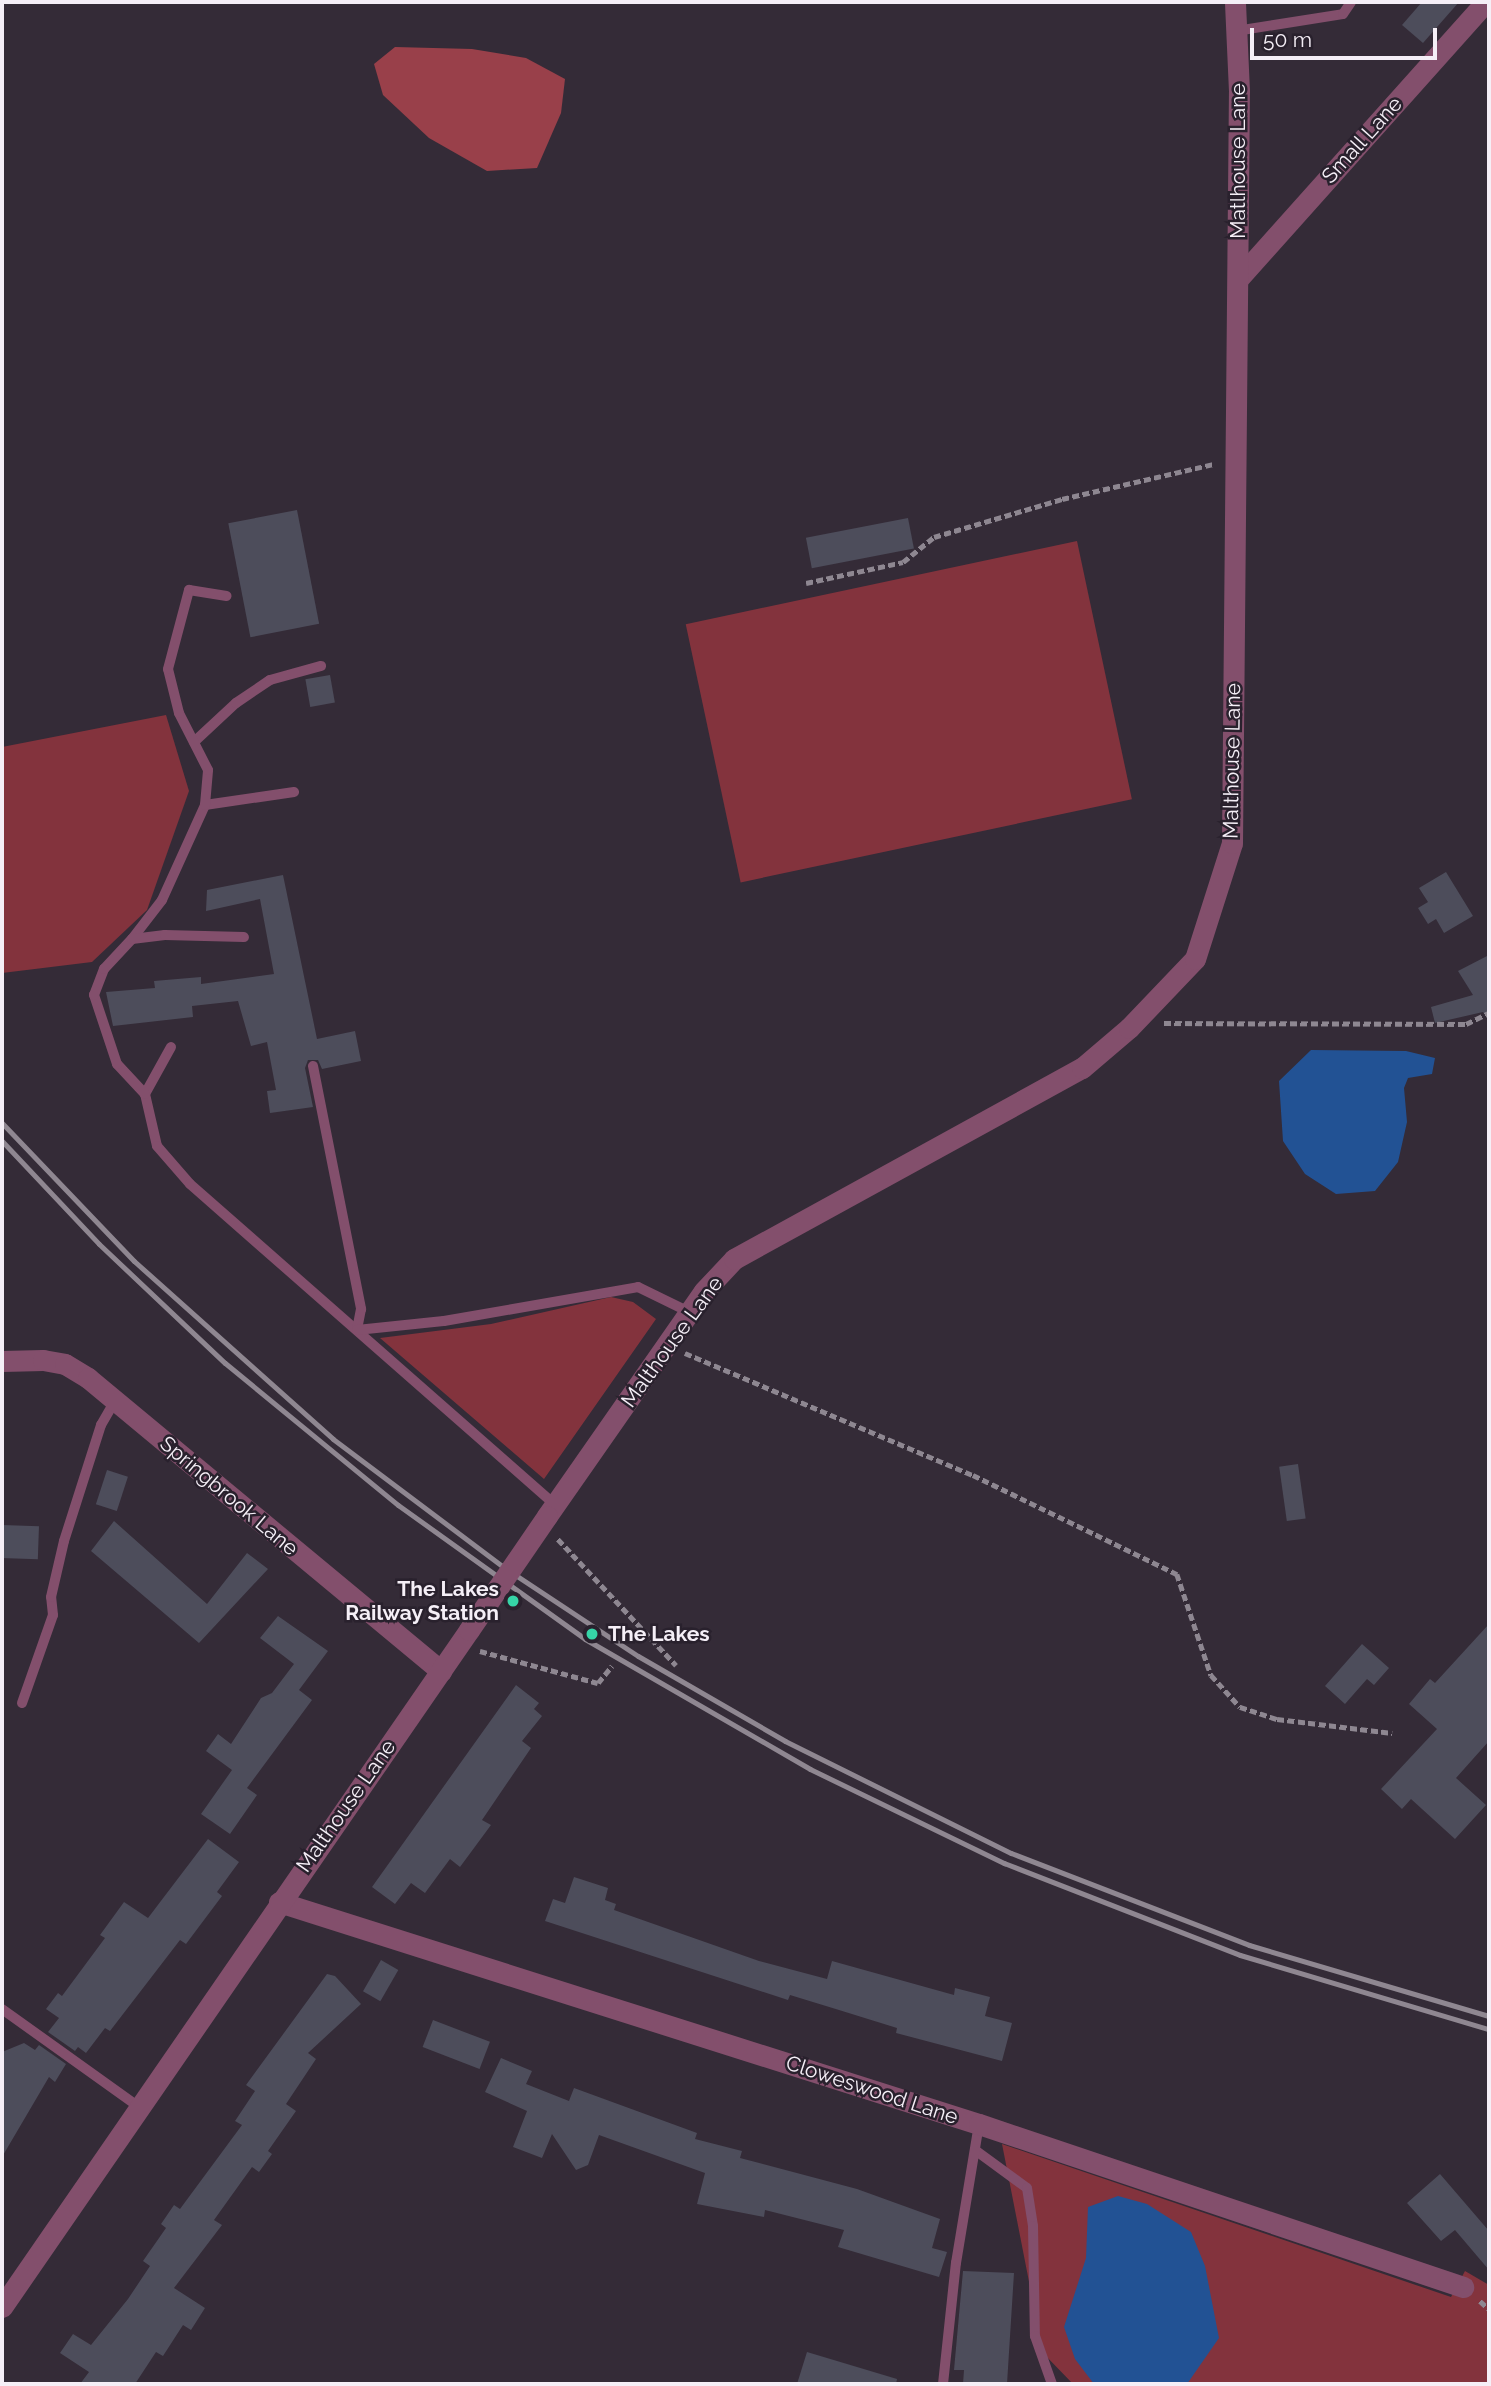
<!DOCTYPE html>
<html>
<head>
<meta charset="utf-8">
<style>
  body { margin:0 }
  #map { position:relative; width:1491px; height:2386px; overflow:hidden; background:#342b37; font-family:Raleway,sans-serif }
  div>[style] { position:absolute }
  .green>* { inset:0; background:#83333d; transform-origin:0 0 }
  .forest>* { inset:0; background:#99404a }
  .water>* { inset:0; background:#225294 }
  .building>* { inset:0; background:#4d4d5b; transform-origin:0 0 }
  .path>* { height:4.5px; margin-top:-2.25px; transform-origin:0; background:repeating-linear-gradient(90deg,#8e8791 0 7px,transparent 0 10.5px) }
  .lane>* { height:10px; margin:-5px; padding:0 5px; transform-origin:5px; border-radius:5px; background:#834f6c }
  .street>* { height:21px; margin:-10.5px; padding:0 10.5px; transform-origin:10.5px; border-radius:10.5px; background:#834f6c }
  .rail>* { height:5px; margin:-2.5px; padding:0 2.5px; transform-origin:2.5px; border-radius:2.5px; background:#8f8791 }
  .street-bridge>* { height:21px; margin:-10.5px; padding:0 10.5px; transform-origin:10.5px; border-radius:10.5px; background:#834f6c }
  .dots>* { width:19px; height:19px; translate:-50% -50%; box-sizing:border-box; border:4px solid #29212d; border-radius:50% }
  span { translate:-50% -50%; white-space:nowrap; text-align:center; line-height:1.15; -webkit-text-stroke:5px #29212d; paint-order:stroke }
  .street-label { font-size:21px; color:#f5eff7 }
  .poi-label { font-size:21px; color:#f5eff7; font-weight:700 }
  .right { translate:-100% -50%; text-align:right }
  .left { translate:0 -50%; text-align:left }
  .frame { position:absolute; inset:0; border:4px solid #f5eff7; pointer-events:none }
  .scale { position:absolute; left:1250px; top:28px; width:187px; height:32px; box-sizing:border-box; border:4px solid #f5eff7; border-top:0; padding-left:9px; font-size:21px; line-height:24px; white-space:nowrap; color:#f5eff7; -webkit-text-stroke:5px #29212d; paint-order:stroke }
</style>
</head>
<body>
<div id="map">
  <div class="green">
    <div style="left:1077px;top:541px;width:264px;height:400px;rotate:78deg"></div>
    <div style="clip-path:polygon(166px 715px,189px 791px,147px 910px,92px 962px,2px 973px,2px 747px)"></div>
    <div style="clip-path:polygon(611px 1297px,633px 1302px,656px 1319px,544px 1479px,380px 1338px,491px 1324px)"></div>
    <div style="clip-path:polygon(1002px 2144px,1451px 2297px,1465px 2271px,1489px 2285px,1489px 2384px,1073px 2384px,1043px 2353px)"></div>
  </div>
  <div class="forest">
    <div style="clip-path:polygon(395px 47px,472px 49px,526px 58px,565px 79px,561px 113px,537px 168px,487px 171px,429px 138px,383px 95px,374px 64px)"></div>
  </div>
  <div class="water">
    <div style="clip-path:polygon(1311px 1050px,1406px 1051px,1435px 1058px,1432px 1074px,1408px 1078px,1404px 1088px,1407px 1122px,1398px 1162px,1375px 1191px,1336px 1194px,1305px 1174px,1283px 1141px,1279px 1081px)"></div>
    <div style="clip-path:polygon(1118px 2196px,1147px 2204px,1191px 2232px,1205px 2266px,1219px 2338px,1187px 2384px,1094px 2384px,1075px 2359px,1064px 2327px,1086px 2258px,1088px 2207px)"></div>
  </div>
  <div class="building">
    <div style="clip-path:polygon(1422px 2px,1459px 2px,1423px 43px,1402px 25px)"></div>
    <div style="left:297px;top:510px;width:116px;height:70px;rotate:79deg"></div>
    <div style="left:908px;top:518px;width:31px;height:104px;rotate:79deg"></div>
    <div style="left:330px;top:675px;width:28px;height:25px;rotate:80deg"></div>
    <div style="clip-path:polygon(1446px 872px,1473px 916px,1444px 933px,1436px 919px,1428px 924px,1418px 908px,1428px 902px,1419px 888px)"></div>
    <div style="clip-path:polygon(283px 875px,317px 1039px,355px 1031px,361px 1061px,322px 1069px,318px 1060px,308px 1060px,305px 1068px,313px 1107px,270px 1113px,267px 1091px,276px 1090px,267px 1042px,251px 1046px,238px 1001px,192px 1006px,193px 1017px,113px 1026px,106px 992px,155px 988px,154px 981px,201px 977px,201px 984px,274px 974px,260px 899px,206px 911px,207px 890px)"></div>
    <div style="clip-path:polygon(1489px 955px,1489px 1021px,1483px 1012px,1435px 1023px,1431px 1007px,1473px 995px,1458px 971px)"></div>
    <div style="left:1298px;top:1464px;width:55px;height:19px;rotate:82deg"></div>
    <div style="left:107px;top:1470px;width:22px;height:36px;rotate:18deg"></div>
    <div style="clip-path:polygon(114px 1521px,207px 1604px,247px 1553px,268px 1569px,199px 1643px,91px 1551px)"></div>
    <div style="left:2px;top:1525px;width:37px;height:33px;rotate:2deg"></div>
    <div style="clip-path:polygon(278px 1616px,328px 1651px,299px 1690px,312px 1700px,247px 1788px,257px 1795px,230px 1834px,201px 1814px,232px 1770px,206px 1751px,218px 1734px,231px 1744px,261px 1698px,272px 1693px,294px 1664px,260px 1638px)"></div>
    <div style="clip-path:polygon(1489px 1624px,1489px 1741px,1456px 1778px,1486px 1805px,1455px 1839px,1411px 1799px,1402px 1809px,1381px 1789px,1437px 1729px,1409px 1704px,1430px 1679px,1435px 1683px)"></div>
    <div style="clip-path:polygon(1362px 1644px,1389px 1668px,1374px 1685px,1367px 1679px,1345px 1704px,1325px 1686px)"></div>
    <div style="clip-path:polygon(516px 1685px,539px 1703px,534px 1709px,542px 1716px,522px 1741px,531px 1748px,482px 1820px,491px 1825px,460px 1867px,450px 1859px,425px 1893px,411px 1883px,395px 1904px,372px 1887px)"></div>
    <div style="clip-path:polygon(208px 1839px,239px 1862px,217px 1892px,222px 1896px,186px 1944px,180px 1940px,110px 2031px,105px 2028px,86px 2053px,78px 2047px,75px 2051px,48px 2032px,59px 2018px,46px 2009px,58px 1993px,62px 1996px,105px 1938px,100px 1935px,124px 1902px,148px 1918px)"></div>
    <div style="clip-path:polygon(574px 1877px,608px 1888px,605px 1900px,616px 1904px,614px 1910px,759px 1961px,827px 1979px,832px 1961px,954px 1995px,955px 1988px,990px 1997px,985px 2016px,1012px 2023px,1002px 2061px,896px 2033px,897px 2028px,839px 2010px,790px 1995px,788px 2000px,545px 1921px,553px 1899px,565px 1903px)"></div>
    <div style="left:381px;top:1960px;width:20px;height:36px;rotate:30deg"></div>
    <div style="clip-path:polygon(327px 1974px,335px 1976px,361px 2004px,308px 2053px,316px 2059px,286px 2104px,296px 2111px,268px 2151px,272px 2154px,259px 2172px,252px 2167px,214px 2220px,222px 2225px,174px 2288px,205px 2308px,191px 2330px,183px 2325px,163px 2356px,156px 2352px,135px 2384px,80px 2384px,89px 2372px,60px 2353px,73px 2334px,91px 2345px,128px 2299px,150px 2266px,143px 2261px,166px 2228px,161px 2224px,174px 2205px,180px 2209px,242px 2125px,235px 2121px,255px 2091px,246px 2085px)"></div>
    <div style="left:433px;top:2020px;width:61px;height:29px;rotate:21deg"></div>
    <div style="clip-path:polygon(24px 2043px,35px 2050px,39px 2045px,66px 2064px,55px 2082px,49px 2077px,2px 2157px,2px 2052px)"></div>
    <div style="clip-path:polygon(501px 2058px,532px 2071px,526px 2084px,569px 2101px,574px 2088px,697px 2133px,695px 2139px,742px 2151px,740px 2158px,857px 2189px,940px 2219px,932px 2248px,947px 2252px,939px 2277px,838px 2247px,844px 2230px,765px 2210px,764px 2217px,697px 2204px,705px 2173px,599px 2135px,588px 2165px,576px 2170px,552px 2134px,542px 2158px,513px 2147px,527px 2111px,485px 2092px)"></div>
    <div style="clip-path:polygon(1440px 2174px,1489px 2231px,1489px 2270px,1455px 2230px,1441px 2241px,1407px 2203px)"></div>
    <div style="clip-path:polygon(963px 2271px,1014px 2273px,1007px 2384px,963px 2384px,964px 2370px,954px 2370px)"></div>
    <div style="clip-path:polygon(807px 2352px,897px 2379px,896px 2384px,797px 2384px)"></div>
  </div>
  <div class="path">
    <div style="left:806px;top:583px;width:99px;rotate:-12.2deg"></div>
    <div style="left:903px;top:562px;width:40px;rotate:-39deg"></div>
    <div style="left:934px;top:537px;width:134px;rotate:-16.5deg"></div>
    <div style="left:1062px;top:499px;width:156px;rotate:-13deg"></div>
    <div style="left:1164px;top:1023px;width:302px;rotate:0.2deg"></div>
    <div style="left:1466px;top:1024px;width:25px;rotate:-26deg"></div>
    <div style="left:685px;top:1353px;width:313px;rotate:23deg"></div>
    <div style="left:973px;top:1475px;width:227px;rotate:25.9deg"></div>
    <div style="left:1177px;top:1574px;width:107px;rotate:71.4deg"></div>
    <div style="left:1211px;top:1675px;width:43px;rotate:47.8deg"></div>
    <div style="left:1240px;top:1707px;width:39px;rotate:18deg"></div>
    <div style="left:1277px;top:1719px;width:116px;rotate:6.9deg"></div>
    <div style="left:558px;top:1539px;width:173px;rotate:46.9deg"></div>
    <div style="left:480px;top:1651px;width:122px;rotate:15.2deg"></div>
    <div style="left:598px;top:1683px;width:22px;rotate:-51deg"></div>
    <div style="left:1480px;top:2301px;width:12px;rotate:42deg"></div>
  </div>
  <div class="lane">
    <div style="left:1236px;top:31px;width:108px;rotate:-9deg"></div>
    <div style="left:1343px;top:14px;width:14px;rotate:-56deg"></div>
    <div style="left:194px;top:742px;width:57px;rotate:-42.9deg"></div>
    <div style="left:236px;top:703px;width:41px;rotate:-34.1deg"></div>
    <div style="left:270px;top:680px;width:53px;rotate:-15.4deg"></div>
    <div style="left:205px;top:805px;width:90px;rotate:-8.3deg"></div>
    <div style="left:132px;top:939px;width:49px;rotate:-52.4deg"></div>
    <div style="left:162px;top:900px;width:104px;rotate:-65.6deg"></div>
    <div style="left:205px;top:805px;width:35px;rotate:-85deg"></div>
    <div style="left:208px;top:770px;width:64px;rotate:-117deg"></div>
    <div style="left:179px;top:713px;width:45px;rotate:-104deg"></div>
    <div style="left:168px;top:669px;width:82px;rotate:-75.1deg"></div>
    <div style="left:189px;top:590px;width:38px;rotate:9deg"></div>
    <div style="left:171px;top:1047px;width:54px;rotate:119deg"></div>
    <div style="left:145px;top:1094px;width:53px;rotate:77deg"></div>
    <div style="left:157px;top:1146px;width:50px;rotate:49deg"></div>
    <div style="left:190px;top:1184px;width:487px;rotate:41.3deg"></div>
    <div style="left:313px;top:1066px;width:248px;rotate:78.8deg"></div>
    <div style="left:361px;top:1309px;width:21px;rotate:101deg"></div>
    <div style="left:357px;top:1330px;width:87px;rotate:-5.9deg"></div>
    <div style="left:444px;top:1321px;width:197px;rotate:-9.9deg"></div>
    <div style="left:638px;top:1287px;width:57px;rotate:26.1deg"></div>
    <div style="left:145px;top:1094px;width:41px;rotate:-133deg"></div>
    <div style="left:117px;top:1064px;width:73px;rotate:-108.4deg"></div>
    <div style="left:94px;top:995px;width:28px;rotate:-69deg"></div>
    <div style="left:104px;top:969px;width:41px;rotate:-47deg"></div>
    <div style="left:132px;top:939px;width:33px;rotate:-7deg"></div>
    <div style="left:165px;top:935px;width:79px;rotate:1.5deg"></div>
    <div style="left:22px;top:1703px;width:93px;rotate:-70.6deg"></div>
    <div style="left:53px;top:1615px;width:18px;rotate:-96deg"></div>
    <div style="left:51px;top:1597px;width:57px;rotate:-76.9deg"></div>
    <div style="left:64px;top:1541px;width:122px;rotate:-72.3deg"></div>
    <div style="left:101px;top:1425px;width:28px;rotate:-60deg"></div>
    <div style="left:2px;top:2009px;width:168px;rotate:35.6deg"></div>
    <div style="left:975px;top:2150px;width:64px;rotate:36.2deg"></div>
    <div style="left:1027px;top:2188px;width:38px;rotate:81deg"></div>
    <div style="left:1033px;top:2226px;width:110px;rotate:89deg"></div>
    <div style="left:1035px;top:2336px;width:51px;rotate:70.5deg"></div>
    <div style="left:943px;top:2384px;width:122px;rotate:-83.9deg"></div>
    <div style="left:956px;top:2263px;width:141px;rotate:-80.6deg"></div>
  </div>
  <div class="street">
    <div style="left:1238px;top:279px;width:372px;rotate:-48.2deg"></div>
    <div style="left:2px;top:1361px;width:41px;rotate:-1.4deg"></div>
    <div style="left:43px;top:1360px;width:22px;rotate:10deg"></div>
    <div style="left:65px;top:1364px;width:27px;rotate:31deg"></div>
    <div style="left:88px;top:1378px;width:459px;rotate:39.7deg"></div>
    <div style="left:547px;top:1516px;width:274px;rotate:-55.1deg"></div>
    <div style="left:704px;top:1291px;width:44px;rotate:-46.8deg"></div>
    <div style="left:734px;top:1259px;width:397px;rotate:-28.8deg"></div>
    <div style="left:1082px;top:1068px;width:62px;rotate:-40.4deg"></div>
    <div style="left:1129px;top:1028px;width:95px;rotate:-46.3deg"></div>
    <div style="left:1195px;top:959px;width:122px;rotate:-72.3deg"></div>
    <div style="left:1232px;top:843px;width:752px;rotate:-89.47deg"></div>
    <div style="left:1239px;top:91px;width:89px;rotate:-92.6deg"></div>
    <div style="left:279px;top:1902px;width:734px;rotate:17.6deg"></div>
    <div style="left:979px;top:2124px;width:511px;rotate:18.61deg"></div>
    <div style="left:2px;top:2307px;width:822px;rotate:-55.4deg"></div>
  </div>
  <div class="rail">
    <div style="left:2px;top:1123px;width:191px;rotate:46.3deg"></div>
    <div style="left:134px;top:1261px;width:267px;rotate:41.8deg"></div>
    <div style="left:333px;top:1439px;width:211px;rotate:36.9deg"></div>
    <div style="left:502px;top:1566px;width:163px;rotate:33.5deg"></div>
    <div style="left:638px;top:1656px;width:170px;rotate:30deg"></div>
    <div style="left:785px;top:1741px;width:252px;rotate:26.4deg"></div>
    <div style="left:1011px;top:1853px;width:255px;rotate:21.1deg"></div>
    <div style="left:1249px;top:1945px;width:250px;rotate:16.5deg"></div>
    <div style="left:2px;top:1141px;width:141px;rotate:46.7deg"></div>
    <div style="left:99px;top:1244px;width:173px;rotate:43.4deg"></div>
    <div style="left:225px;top:1363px;width:224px;rotate:39.4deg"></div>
    <div style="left:398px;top:1505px;width:230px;rotate:35.6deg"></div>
    <div style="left:585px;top:1639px;width:260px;rotate:30deg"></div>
    <div style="left:810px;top:1769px;width:216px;rotate:25.9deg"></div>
    <div style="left:1004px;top:1863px;width:253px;rotate:21.3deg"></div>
    <div style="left:1240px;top:1955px;width:260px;rotate:16.6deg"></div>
  </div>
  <div class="street-bridge">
    <div style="left:469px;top:1630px;width:138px;rotate:-55.6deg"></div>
  </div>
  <div class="dots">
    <div style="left:513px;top:1601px;background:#36d4a7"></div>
    <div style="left:592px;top:1634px;background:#36d4a7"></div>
  </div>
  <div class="street-label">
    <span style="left:1362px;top:140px;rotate:-48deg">Small Lane</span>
    <span style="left:1238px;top:161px;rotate:-90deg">Matlhouse Lane</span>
    <span style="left:1232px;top:761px;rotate:-89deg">Malthouse Lane</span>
    <span style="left:672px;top:1342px;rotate:-54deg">Malthouse Lane</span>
    <span style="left:229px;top:1496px;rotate:40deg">Springbrook Lane</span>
    <span style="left:346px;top:1806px;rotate:-55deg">Malthouse Lane</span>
    <span style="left:872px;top:2090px;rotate:18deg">Cloweswood Lane</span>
  </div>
  <div class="poi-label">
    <span class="right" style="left:499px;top:1601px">The Lakes<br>Railway Station</span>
    <span class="left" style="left:608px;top:1634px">The Lakes</span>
  </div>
  <div class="frame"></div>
  <div class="scale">50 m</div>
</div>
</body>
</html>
